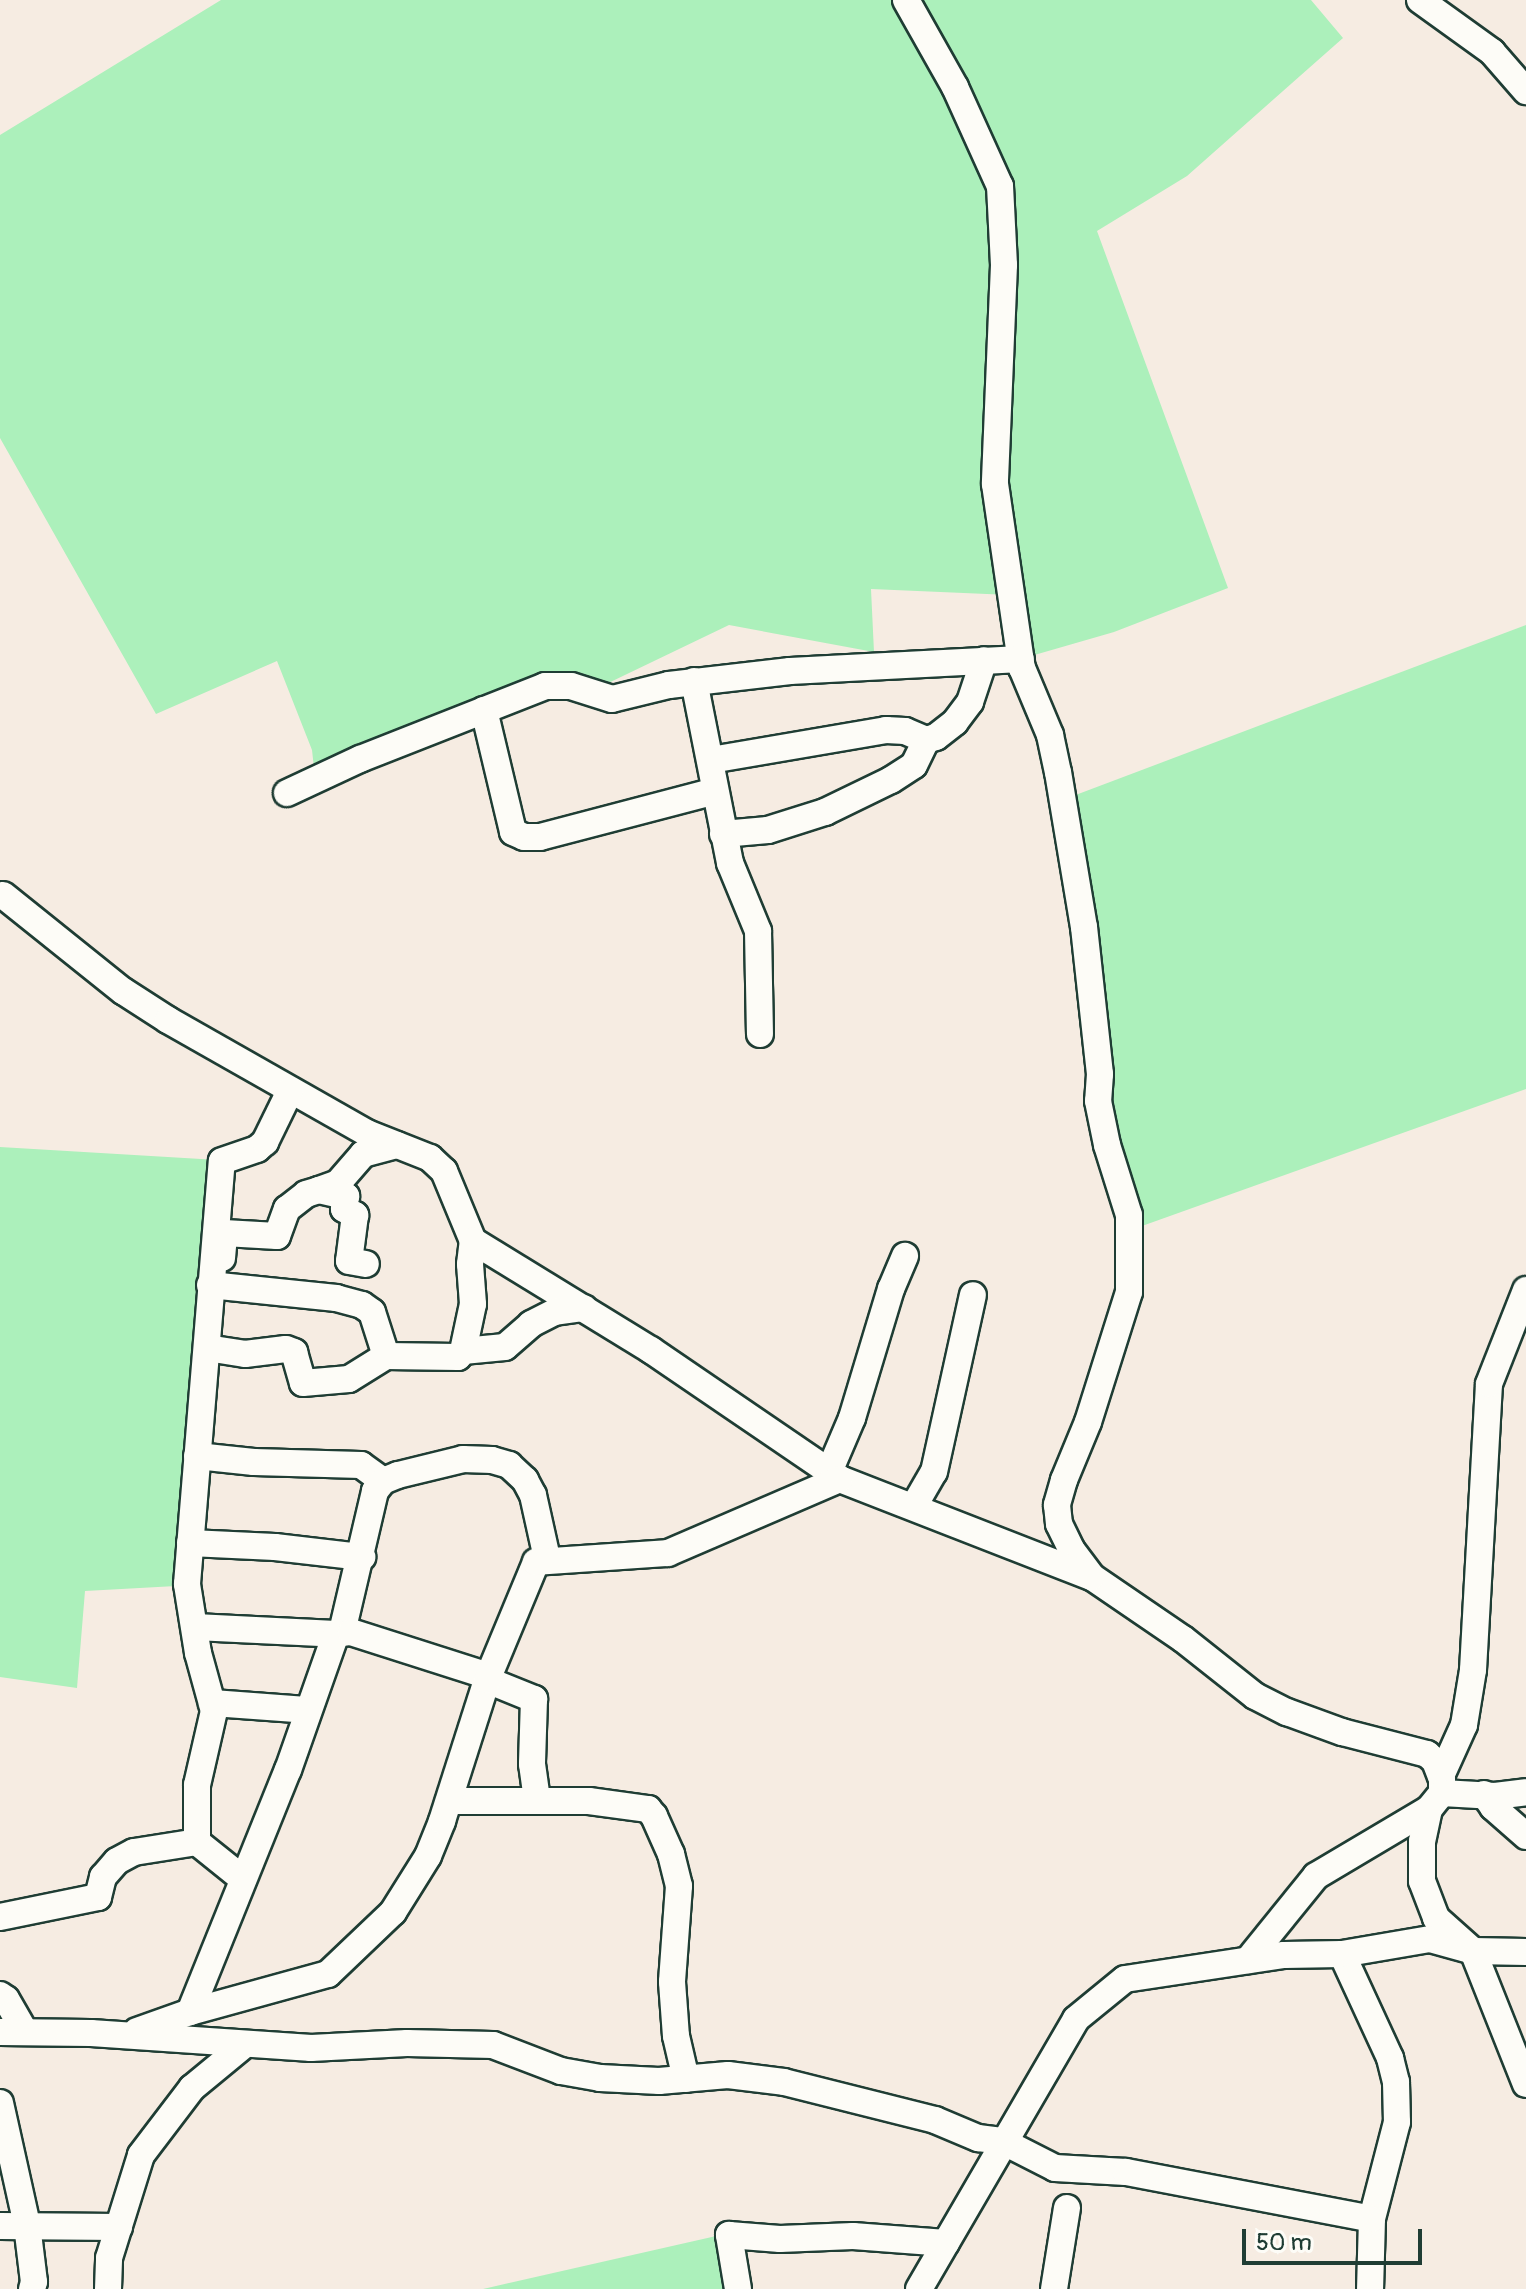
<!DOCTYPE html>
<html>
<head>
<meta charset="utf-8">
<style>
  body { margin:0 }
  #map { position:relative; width:1526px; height:2289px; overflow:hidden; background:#f6ece2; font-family:Pangolin,sans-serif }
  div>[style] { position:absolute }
  .green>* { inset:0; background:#acf0bb }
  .roads { filter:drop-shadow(2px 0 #1f3d34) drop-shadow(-2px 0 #1f3d34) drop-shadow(0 2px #1f3d34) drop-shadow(0 -2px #1f3d34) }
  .minor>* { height:26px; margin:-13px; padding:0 13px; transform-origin:13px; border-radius:13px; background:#fdfcf7 }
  span { translate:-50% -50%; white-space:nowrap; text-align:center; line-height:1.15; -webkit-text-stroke:6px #fdfcf7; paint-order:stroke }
  .scale { position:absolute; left:1242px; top:2229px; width:180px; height:36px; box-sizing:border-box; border:4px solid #1f3d34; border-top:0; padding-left:10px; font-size:24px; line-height:28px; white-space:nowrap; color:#1f3d34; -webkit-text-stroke:6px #fdfcf7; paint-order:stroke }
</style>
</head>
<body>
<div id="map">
  <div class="green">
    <div style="clip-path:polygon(221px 0,1311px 0,1343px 38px,1187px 176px,1097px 231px,1228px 588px,1114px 632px,1024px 658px,1010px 595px,871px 589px,874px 652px,729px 625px,600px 687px,542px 693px,314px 768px,312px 750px,277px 661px,156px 714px,0 438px,0 135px)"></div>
    <div style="clip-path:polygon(1526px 625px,1526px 1089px,1142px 1226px,1110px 1147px,1065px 799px)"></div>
    <div style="clip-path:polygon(0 1147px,218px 1160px,176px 1586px,85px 1591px,77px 1688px,0 1677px)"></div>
    <div style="clip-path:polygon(725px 2234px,731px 2289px,483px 2289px)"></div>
  </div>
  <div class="roads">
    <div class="minor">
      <div style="left:906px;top:0;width:100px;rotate:60.6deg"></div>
      <div style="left:955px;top:87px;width:109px;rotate:65.6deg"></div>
      <div style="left:1000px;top:186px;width:79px;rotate:87.1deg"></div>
      <div style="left:1004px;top:265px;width:219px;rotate:92.4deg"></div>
      <div style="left:995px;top:484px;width:186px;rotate:81.7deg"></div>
      <div style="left:1022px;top:668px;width:73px;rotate:67.3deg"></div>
      <div style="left:1050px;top:735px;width:38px;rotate:78deg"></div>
      <div style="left:1058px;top:772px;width:157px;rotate:80.5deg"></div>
      <div style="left:1084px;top:927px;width:148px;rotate:83.8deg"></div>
      <div style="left:1100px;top:1074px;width:27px;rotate:94deg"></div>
      <div style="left:1098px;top:1101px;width:45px;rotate:78.4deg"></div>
      <div style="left:1107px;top:1145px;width:73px;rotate:72.6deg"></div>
      <div style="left:1129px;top:1215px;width:77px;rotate:90deg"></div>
      <div style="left:1129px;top:1292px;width:136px;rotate:107.5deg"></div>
      <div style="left:1088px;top:1422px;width:63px;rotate:112.5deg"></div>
      <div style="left:1064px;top:1480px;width:26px;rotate:106deg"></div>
      <div style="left:1057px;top:1505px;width:19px;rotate:84deg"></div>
      <div style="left:1059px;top:1524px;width:28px;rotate:64deg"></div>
      <div style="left:1071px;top:1549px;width:35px;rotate:53deg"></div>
      <div style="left:1092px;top:1577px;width:110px;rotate:34.3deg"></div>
      <div style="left:1183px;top:1639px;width:92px;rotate:38.4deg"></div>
      <div style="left:1255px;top:1696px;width:36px;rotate:27deg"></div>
      <div style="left:1287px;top:1712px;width:59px;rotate:20deg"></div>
      <div style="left:1342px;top:1732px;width:88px;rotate:14.5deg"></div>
      <div style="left:1427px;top:1754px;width:11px;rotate:41deg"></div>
      <div style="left:1435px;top:1761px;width:19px;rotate:69deg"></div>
      <div style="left:1442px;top:1779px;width:14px;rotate:90deg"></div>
      <div style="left:1420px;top:0;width:89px;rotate:35.8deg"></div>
      <div style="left:1492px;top:52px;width:52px;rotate:48.9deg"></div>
      <div style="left:694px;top:681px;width:186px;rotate:78.8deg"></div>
      <div style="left:730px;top:863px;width:74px;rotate:67.6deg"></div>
      <div style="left:758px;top:931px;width:103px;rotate:88.9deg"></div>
      <div style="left:484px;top:710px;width:125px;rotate:76.6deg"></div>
      <div style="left:513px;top:832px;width:12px;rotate:24deg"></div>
      <div style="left:524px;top:837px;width:16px"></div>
      <div style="left:540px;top:837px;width:181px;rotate:-14.7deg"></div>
      <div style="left:711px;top:760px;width:178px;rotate:-9.7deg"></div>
      <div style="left:886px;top:730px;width:19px;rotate:3deg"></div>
      <div style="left:905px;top:731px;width:23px;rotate:23deg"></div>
      <div style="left:926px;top:740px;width:10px;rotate:-17deg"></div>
      <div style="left:936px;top:737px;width:24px;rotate:-38deg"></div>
      <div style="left:955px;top:722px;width:25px;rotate:-53deg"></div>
      <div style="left:970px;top:702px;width:44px;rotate:-71.6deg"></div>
      <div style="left:287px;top:793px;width:81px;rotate:-25deg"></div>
      <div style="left:360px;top:759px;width:199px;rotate:-21.5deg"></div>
      <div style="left:545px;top:686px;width:26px"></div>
      <div style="left:571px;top:686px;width:43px;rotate:17.6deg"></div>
      <div style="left:612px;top:699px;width:59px;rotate:-13.8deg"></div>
      <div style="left:669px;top:685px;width:122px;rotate:-6.6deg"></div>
      <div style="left:790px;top:671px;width:231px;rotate:-3deg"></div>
      <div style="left:723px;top:834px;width:45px;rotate:-5.1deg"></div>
      <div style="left:768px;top:830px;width:60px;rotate:-17.5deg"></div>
      <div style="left:825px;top:812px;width:73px;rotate:-25.9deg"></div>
      <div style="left:891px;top:780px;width:27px;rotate:-33deg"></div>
      <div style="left:914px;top:765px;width:28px;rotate:-64deg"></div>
      <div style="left:3px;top:895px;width:154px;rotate:38.7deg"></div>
      <div style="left:123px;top:991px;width:54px;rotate:32.8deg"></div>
      <div style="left:168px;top:1020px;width:229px;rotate:29.6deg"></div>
      <div style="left:367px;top:1133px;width:68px;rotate:21.6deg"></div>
      <div style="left:430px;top:1158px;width:19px;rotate:43deg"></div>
      <div style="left:444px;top:1171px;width:76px;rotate:67.5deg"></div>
      <div style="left:473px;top:1241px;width:209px;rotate:31.5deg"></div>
      <div style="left:651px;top:1350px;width:229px;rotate:34.3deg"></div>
      <div style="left:840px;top:1479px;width:270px;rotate:21.3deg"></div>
      <div style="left:319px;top:1190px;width:20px;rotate:-20deg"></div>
      <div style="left:338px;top:1183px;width:38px;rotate:-49deg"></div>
      <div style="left:363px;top:1154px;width:35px;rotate:-15deg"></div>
      <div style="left:222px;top:1258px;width:25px;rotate:-85deg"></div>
      <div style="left:224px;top:1233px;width:53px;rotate:3.2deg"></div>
      <div style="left:277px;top:1236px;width:29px;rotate:-70deg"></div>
      <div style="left:287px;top:1209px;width:24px;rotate:-38deg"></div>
      <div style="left:306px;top:1194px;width:14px;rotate:-17deg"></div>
      <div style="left:319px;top:1190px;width:28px;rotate:13deg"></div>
      <div style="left:346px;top:1196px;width:13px;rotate:99deg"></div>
      <div style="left:344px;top:1209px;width:13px;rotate:29deg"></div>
      <div style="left:355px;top:1215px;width:46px;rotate:97.4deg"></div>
      <div style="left:349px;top:1261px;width:17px;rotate:10deg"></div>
      <div style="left:210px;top:1285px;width:127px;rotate:5.9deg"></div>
      <div style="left:336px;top:1298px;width:27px;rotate:15deg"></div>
      <div style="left:362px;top:1305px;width:12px;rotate:35deg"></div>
      <div style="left:372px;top:1312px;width:46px;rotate:72.3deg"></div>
      <div style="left:207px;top:1348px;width:38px;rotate:9deg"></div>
      <div style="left:245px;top:1354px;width:41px;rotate:-7deg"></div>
      <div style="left:286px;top:1349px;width:9px;rotate:21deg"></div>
      <div style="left:294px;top:1352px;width:32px;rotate:74deg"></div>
      <div style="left:303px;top:1383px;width:46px;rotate:-5deg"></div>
      <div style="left:349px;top:1379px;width:44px;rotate:-31.9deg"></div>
      <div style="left:386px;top:1356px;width:72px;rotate:0.8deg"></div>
      <div style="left:458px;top:1357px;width:8px;rotate:-50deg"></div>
      <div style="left:463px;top:1351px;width:48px;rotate:-78deg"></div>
      <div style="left:473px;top:1304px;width:40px;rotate:-94.3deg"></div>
      <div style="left:470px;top:1264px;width:23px;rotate:-83deg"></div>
      <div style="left:463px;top:1351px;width:42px;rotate:-5.4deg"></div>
      <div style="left:505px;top:1347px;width:35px;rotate:-41deg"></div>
      <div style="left:531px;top:1324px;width:27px;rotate:-27deg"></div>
      <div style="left:555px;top:1312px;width:29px;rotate:-8deg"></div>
      <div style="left:197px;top:1456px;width:57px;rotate:6deg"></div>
      <div style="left:254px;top:1462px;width:107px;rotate:1.6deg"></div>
      <div style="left:361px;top:1465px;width:27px;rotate:36deg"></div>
      <div style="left:829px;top:1472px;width:59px;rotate:-66.9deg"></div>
      <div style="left:852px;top:1418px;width:135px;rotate:-73.2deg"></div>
      <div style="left:891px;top:1289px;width:36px;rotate:-67deg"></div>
      <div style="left:914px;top:1506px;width:39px;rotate:-60deg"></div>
      <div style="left:934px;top:1472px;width:181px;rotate:-77.6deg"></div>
      <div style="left:190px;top:1543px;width:85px;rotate:2.7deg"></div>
      <div style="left:275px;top:1547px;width:88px;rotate:6.6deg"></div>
      <div style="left:195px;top:1627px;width:141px;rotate:2.8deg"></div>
      <div style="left:342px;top:1632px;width:145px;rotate:-76.8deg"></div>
      <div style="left:375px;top:1491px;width:13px;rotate:-51deg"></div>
      <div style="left:383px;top:1481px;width:16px;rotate:-22deg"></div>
      <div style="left:398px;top:1475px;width:67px;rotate:-13.8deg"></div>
      <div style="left:463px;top:1459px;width:29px;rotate:2deg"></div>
      <div style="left:492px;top:1460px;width:18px;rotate:16deg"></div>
      <div style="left:509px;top:1465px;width:22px;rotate:43deg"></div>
      <div style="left:525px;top:1480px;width:17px;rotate:62deg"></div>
      <div style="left:533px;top:1495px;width:65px;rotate:77.5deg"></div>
      <div style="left:487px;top:1680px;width:51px;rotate:22deg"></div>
      <div style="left:534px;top:1699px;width:65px;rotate:91.8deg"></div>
      <div style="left:532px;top:1764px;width:37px;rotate:82deg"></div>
      <div style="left:212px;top:1703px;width:95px;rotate:4.2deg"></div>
      <div style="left:1441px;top:1776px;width:56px;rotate:-65.7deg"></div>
      <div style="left:1464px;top:1725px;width:56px;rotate:-80.7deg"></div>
      <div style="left:1473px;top:1670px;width:286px;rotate:-86.8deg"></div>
      <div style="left:1489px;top:1384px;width:101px;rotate:-68.5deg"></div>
      <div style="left:1484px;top:1794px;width:16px;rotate:55deg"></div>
      <div style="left:1493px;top:1807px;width:44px;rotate:41.3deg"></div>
      <div style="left:449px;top:1801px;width:140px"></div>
      <div style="left:589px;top:1801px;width:60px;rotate:7.7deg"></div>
      <div style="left:648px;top:1809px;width:9px;rotate:49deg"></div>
      <div style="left:654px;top:1816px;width:42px;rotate:65.9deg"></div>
      <div style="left:671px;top:1854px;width:33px;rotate:76deg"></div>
      <div style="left:679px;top:1886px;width:96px;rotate:94.2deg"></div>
      <div style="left:672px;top:1982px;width:54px;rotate:85.8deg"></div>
      <div style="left:676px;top:2036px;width:44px;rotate:76.9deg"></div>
      <div style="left:1429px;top:1809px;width:33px;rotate:102deg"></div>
      <div style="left:1422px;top:1841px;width:40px;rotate:90deg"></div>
      <div style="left:1422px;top:1881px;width:40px;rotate:69deg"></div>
      <div style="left:1436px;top:1918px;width:50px;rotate:41.7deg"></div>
      <div style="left:1473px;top:1951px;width:143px;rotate:68.3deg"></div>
      <div style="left:243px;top:1879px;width:59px;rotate:-141.2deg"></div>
      <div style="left:197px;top:1842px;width:57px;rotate:-90deg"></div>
      <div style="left:197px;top:1785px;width:76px;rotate:-77.1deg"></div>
      <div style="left:214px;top:1711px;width:60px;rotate:-105.4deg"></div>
      <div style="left:198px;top:1653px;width:70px;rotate:-99.1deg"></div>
      <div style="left:187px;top:1584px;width:424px;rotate:-85.3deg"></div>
      <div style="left:222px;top:1161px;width:37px;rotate:-19deg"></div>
      <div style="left:257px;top:1149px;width:11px;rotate:-41deg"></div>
      <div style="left:265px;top:1142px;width:57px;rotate:-63.9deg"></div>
      <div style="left:0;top:1917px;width:100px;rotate:-11.5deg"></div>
      <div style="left:98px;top:1897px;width:21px;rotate:-76deg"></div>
      <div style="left:103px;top:1877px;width:21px;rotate:-49deg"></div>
      <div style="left:117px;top:1861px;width:19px;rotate:-28deg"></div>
      <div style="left:134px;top:1852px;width:64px;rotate:-9deg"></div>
      <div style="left:1342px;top:1954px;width:115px;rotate:65.2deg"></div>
      <div style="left:1390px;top:2058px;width:25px;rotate:76deg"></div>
      <div style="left:1396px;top:2082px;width:40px;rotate:88.6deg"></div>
      <div style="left:1397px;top:2122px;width:100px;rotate:104.5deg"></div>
      <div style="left:1372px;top:2219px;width:70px;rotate:91.6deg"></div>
      <div style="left:1248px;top:1960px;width:108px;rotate:-51deg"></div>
      <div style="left:1316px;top:1876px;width:131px;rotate:-30.7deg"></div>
      <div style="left:1429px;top:1809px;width:21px;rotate:-51deg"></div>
      <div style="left:1442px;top:1793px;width:53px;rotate:3.2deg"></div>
      <div style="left:1495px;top:1796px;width:31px;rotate:-7deg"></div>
      <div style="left:0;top:1995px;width:7px;rotate:34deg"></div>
      <div style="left:6px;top:1999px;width:34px;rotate:60deg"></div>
      <div style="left:190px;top:2012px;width:261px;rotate:-68deg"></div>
      <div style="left:288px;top:1770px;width:144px;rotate:-70.6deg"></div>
      <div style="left:336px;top:1634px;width:15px;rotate:-8deg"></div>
      <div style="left:351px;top:1632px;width:145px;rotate:17.7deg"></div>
      <div style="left:137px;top:2031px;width:56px;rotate:-19.7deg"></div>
      <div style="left:190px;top:2012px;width:143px;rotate:-15.4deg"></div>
      <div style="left:328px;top:1974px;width:90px;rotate:-43.6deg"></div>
      <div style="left:393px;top:1912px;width:66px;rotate:-58deg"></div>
      <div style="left:428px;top:1856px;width:38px;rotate:-68deg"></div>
      <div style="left:442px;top:1821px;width:148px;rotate:-72.3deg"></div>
      <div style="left:487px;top:1680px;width:128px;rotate:-67.4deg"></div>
      <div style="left:536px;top:1562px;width:132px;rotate:-3.9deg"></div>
      <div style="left:668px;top:1553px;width:187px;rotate:-23.3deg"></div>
      <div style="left:0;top:2032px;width:91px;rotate:0.6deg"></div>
      <div style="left:91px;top:2033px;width:221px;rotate:3.9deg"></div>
      <div style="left:311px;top:2048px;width:96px;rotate:-3deg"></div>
      <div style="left:407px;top:2043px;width:86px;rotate:1.3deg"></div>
      <div style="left:493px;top:2045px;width:73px;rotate:20.9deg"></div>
      <div style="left:561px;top:2071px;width:40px;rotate:10deg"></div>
      <div style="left:600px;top:2078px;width:59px;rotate:2.9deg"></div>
      <div style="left:659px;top:2081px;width:69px;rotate:-5deg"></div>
      <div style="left:728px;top:2075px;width:56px;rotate:7.1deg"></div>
      <div style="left:784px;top:2082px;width:156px;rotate:14.1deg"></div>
      <div style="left:935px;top:2120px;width:47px;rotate:22.7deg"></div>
      <div style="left:978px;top:2138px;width:24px;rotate:7deg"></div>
      <div style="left:1002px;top:2141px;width:59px;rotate:27deg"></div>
      <div style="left:1055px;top:2168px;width:71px;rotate:3.2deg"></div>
      <div style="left:1126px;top:2172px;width:250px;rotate:10.8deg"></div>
      <div style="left:0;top:2103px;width:125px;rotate:77.5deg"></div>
      <div style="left:27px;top:2225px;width:57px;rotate:83deg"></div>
      <div style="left:34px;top:2282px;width:7px;rotate:106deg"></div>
      <div style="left:0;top:2226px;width:119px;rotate:0.5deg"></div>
      <div style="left:108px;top:2289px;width:31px;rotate:-88deg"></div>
      <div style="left:109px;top:2258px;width:108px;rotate:-72.7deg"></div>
      <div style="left:141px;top:2155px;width:84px;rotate:-52.7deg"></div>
      <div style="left:192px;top:2088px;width:66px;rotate:-39.5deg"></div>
      <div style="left:738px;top:2289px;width:55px;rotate:-99.5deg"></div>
      <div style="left:729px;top:2235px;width:51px;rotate:4.5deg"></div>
      <div style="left:780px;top:2239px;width:73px;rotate:-2.4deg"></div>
      <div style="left:853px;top:2236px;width:93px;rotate:4.3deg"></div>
      <div style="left:919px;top:2289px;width:312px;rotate:-59.8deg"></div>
      <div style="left:1076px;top:2019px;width:63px;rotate:-39.2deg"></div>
      <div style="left:1125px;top:1979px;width:161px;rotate:-8.6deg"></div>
      <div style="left:1284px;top:1955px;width:58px;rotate:-1deg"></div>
      <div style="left:1342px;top:1954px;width:89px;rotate:-9.7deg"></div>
      <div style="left:1430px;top:1939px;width:45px;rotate:15.6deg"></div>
      <div style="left:1473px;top:1951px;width:53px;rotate:1.1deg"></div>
      <div style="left:1054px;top:2289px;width:82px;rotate:-80.9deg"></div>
    </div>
  </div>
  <div class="scale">50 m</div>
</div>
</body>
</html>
